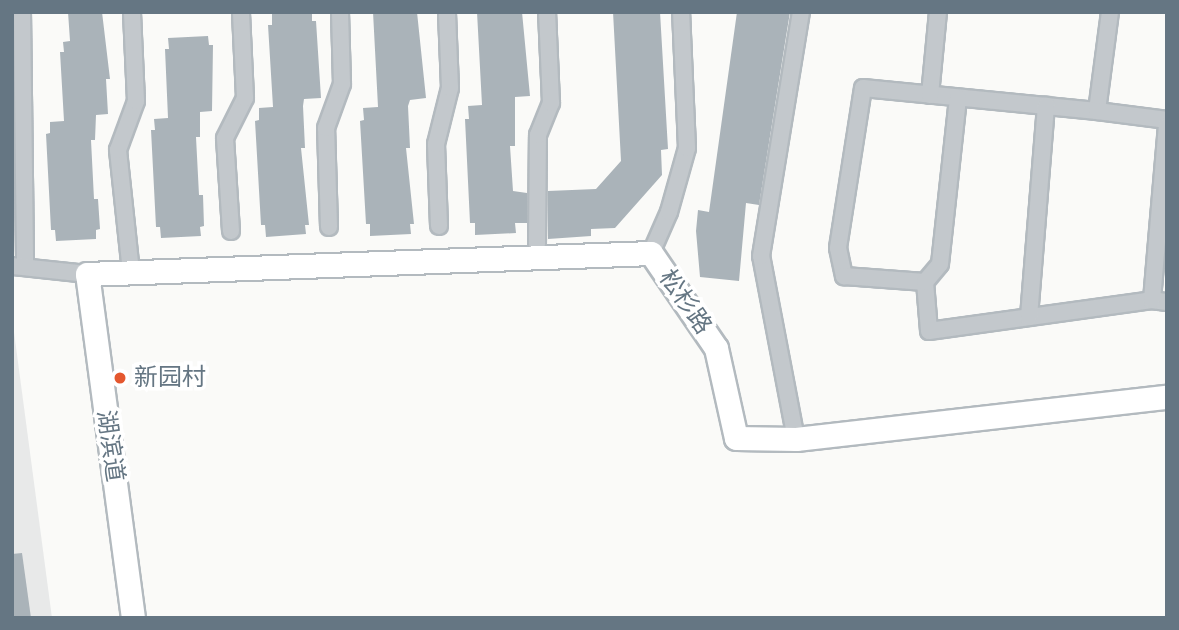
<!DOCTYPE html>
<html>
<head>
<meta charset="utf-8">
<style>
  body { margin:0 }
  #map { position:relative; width:1179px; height:630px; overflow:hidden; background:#fafaf8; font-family:Rubik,"Noto Sans SC",sans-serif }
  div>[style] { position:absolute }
  .built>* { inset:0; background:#e8e9e9 }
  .building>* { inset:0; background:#aab3b9 }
  .roads { filter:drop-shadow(2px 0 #b3babf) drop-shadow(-2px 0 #b3babf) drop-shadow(0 2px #b3babf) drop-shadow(0 -2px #b3babf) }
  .street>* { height:16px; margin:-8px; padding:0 8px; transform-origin:8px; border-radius:8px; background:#c3c8cc }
  .secondary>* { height:23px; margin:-11.5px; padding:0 11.5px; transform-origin:11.5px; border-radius:11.5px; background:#fff }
  .dots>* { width:19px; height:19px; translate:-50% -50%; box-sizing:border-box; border:4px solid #fff; border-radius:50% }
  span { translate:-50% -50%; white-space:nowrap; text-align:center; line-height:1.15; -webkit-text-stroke:7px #fff; paint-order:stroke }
  .street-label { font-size:24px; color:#657683 }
  .poi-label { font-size:24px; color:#657683 }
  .left { translate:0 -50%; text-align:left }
  .frame { position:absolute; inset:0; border:14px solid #657683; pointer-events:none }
</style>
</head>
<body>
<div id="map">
  <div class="built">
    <div style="clip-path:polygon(12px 317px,52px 618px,12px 618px)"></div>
  </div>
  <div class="building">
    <div style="clip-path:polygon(68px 12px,102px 12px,110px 79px,106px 79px,108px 114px,96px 115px,95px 140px,91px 140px,94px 199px,98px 199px,100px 229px,96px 230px,96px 239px,56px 241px,55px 230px,51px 230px,46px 134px,50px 133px,50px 122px,64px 121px,60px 52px,64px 52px,63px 42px,70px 41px)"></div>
    <div style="clip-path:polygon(312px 12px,312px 21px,316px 21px,321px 98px,304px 99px,303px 106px,305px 148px,301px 148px,309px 225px,305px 225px,306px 234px,266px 237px,265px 225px,261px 225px,255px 121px,259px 120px,259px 108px,273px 107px,268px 25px,272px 25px,272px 13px)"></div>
    <div style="clip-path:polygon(373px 12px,417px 12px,426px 98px,410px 100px,408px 106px,410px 148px,406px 148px,414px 224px,410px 224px,411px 234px,370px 236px,370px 224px,366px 224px,360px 121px,364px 120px,363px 108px,378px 107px)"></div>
    <div style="clip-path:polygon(477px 12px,522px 12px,530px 96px,515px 97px,515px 146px,510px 146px,513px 191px,527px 193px,527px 223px,515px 223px,516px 233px,475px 235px,475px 223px,470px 223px,465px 119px,469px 119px,468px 106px,482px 105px)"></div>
    <div style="clip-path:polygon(613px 12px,660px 12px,668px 149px,661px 150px,662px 175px,615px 228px,591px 229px,591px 236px,548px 239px,548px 191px,596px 189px,621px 161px)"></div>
    <div style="clip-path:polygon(737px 12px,790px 12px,759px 205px,746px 203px,739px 281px,700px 277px,696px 231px,698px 210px,709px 212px)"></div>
    <div style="clip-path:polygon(208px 36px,209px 45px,213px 45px,212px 111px,200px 112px,200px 137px,196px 137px,199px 195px,203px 195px,204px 226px,200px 227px,201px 236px,161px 238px,160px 227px,156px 227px,151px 130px,155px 130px,154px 119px,168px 118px,165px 49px,169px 49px,168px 38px)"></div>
    <div style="clip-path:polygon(22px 553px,31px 618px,12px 618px,12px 554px)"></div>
  </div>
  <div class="roads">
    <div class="street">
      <div style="left:22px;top:12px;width:255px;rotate:89.3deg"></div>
      <div style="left:1110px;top:12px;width:100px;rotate:97.5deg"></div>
      <div style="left:1097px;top:111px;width:235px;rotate:-174.4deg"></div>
      <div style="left:863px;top:88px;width:162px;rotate:98.9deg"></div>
      <div style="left:838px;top:248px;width:29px;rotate:78deg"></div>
      <div style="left:844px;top:276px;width:81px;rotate:4.2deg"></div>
      <div style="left:925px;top:282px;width:49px;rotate:85.3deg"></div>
      <div style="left:929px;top:331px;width:225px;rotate:-7.9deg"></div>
      <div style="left:1152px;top:300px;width:15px;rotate:8deg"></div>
      <div style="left:930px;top:95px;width:83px;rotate:-84.5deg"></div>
      <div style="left:1097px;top:111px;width:71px;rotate:7.3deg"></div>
      <div style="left:439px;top:226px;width:82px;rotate:-92.1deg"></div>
      <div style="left:436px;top:144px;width:58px;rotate:-76deg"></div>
      <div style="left:450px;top:88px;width:76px;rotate:-92.3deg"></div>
      <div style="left:329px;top:227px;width:99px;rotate:-91.7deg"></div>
      <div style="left:326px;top:128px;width:47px;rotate:-70deg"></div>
      <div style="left:342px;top:84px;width:72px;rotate:-91.6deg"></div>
      <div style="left:231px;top:231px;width:93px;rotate:-93.7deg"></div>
      <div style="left:225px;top:138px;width:45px;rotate:-63.4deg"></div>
      <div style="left:245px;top:98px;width:86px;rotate:-92.7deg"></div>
      <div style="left:537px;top:244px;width:109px;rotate:-89.5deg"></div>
      <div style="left:538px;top:135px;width:35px;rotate:-68deg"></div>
      <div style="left:551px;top:103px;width:91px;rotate:-92.5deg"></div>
      <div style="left:651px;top:253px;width:45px;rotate:-66.3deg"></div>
      <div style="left:669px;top:212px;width:66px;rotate:-74.3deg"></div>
      <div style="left:687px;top:148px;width:136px;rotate:-92.5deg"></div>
      <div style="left:12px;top:266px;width:75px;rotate:6.1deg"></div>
      <div style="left:131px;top:272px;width:123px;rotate:-96.1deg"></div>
      <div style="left:118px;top:150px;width:52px;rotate:-69.8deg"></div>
      <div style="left:136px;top:101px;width:89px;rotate:-92.6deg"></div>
      <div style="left:925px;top:282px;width:23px;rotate:-50deg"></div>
      <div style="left:940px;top:264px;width:167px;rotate:-83.8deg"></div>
      <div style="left:1152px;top:300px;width:175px;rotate:-85.1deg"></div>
      <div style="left:1029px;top:317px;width:212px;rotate:-85.4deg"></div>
      <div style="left:796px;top:439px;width:186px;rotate:-100.8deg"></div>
      <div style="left:761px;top:256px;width:247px;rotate:-80.7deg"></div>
    </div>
    <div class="secondary">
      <div style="left:133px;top:618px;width:347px;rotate:-97.6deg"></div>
      <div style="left:87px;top:274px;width:564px;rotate:-2.13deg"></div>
      <div style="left:651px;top:253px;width:115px;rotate:55.6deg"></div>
      <div style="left:716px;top:348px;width:92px;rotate:77.5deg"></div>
      <div style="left:736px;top:438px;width:60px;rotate:1deg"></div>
      <div style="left:796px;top:439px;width:373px;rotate:-6.5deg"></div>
    </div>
  </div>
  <div class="dots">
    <div style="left:120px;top:378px;background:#e4572e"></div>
  </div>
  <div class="street-label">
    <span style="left:685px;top:302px;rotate:55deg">松杉路</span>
    <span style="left:110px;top:446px;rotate:82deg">湖滨道</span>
  </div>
  <div class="poi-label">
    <span class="left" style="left:134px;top:378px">新园村</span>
  </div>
  <div class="frame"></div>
</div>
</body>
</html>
